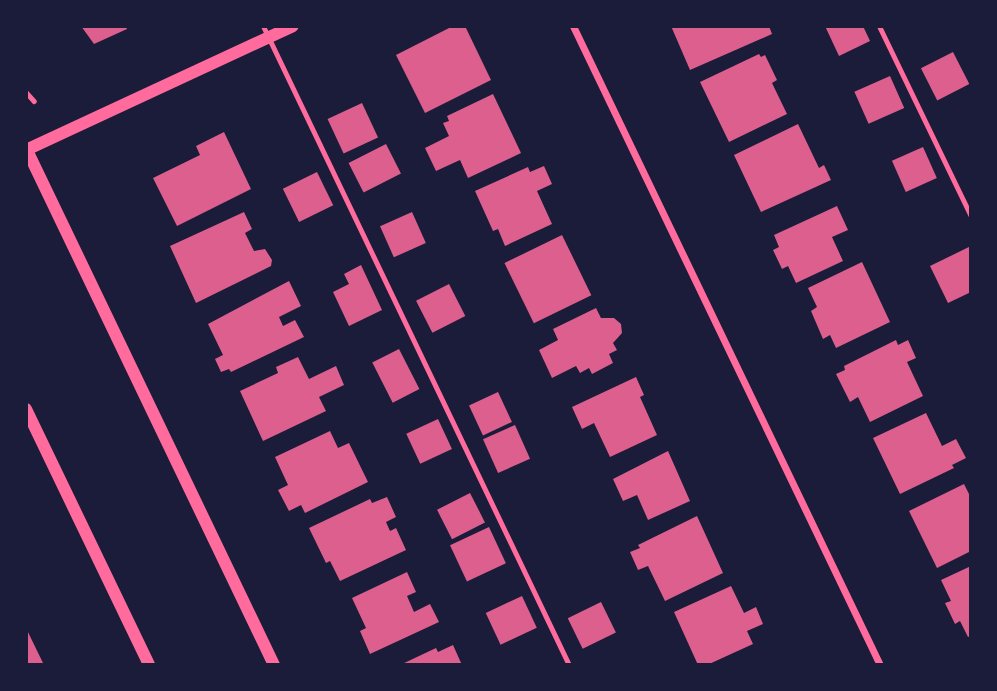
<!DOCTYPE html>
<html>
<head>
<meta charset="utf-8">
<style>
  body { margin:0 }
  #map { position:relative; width:997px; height:691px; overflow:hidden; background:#1b1b3a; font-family:Barlow,sans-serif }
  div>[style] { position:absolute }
  .building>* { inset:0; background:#dd5f8e; transform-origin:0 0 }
  .path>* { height:4.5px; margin:-2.25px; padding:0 2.25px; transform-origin:2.25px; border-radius:2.25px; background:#ff6b9d }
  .service>* { height:5px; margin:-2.5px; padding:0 2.5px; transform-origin:2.5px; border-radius:2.5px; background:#ff6b9d }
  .minor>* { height:7px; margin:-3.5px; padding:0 3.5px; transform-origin:3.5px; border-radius:3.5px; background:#ff6b9d }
  .tertiary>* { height:12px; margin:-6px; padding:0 6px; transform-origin:6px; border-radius:6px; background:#ff6b9d }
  span { translate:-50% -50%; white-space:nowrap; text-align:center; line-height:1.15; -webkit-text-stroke:6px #1b1b3a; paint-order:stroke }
  .frame { position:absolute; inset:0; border:28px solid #1b1b3a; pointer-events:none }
</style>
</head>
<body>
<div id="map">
  <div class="building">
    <div style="clip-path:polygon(81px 26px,126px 26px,127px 29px,94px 44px)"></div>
    <div style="clip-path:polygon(453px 26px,465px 26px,491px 80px,425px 113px,396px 55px)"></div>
    <div style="clip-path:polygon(671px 26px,769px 26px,772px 34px,690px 70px)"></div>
    <div style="clip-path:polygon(825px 26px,863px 26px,870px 41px,839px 56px)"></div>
    <div style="left:953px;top:52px;width:36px;height:36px;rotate:63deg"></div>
    <div style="clip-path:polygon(759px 54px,761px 57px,765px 55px,777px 80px,772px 83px,787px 114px,729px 142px,700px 82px)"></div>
    <div style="left:890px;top:76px;width:35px;height:39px;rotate:66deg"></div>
    <div style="clip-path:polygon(493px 94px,521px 153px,468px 178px,460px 160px,436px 171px,425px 148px,449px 136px,443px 123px,449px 121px,447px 116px)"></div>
    <div style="left:362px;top:103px;width:38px;height:38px;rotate:65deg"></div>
    <div style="clip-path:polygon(798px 124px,819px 168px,824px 165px,831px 180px,761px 212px,734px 155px)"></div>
    <div style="clip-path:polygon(224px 132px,251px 189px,177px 226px,153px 178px,200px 155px,196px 146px)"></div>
    <div style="left:386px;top:144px;width:33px;height:42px;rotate:63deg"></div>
    <div style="left:923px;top:147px;width:34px;height:34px;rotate:66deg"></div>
    <div style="clip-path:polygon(544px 166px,552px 184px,537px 191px,552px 224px,505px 246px,498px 229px,493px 231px,475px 191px,528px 167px,530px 172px)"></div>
    <div style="left:317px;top:172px;width:37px;height:38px;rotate:64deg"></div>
    <div style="clip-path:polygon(837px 206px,848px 230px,832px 237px,843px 261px,796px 283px,788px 266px,782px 269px,773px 250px,779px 247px,774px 235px)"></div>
    <div style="clip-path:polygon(244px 212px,252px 229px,245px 233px,254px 251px,265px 249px,272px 260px,271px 266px,196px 303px,170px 246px)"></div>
    <div style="left:412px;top:212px;width:34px;height:35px;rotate:66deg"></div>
    <div style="left:562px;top:235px;width:67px;height:64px;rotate:64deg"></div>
    <div style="clip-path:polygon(971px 246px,971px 292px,948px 303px,930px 266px)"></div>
    <div style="clip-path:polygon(862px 262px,890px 322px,836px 348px,830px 335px,823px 339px,811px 311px,817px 307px,808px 288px)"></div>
    <div style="clip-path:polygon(361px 265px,382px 310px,349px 326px,333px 292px,349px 284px,344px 274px)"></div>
    <div style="clip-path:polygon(289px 281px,301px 306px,279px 317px,283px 326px,295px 320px,304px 337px,231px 372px,229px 369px,221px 372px,215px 359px,223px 355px,208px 324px)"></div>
    <div style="left:449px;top:284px;width:36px;height:37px;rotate:63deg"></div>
    <div style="clip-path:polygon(596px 308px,601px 318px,614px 318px,621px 324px,622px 333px,613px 343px,617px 350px,609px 354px,613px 363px,592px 374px,589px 368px,580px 373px,576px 366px,552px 378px,539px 350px,558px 340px,553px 329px)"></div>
    <div style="clip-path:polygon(896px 340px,898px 345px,908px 340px,916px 358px,907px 362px,923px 396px,870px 422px,858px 397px,850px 402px,836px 374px,845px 370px,844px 366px)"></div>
    <div style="left:399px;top:349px;width:45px;height:30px;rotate:63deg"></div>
    <div style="clip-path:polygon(298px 357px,309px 379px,336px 366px,344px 385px,319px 397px,326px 411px,263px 441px,240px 391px,278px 373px,276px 367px)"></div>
    <div style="clip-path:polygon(636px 377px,644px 395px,640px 397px,657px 435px,610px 457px,594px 423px,582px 429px,572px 407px)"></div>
    <div style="left:498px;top:392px;width:33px;height:32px;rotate:65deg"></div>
    <div style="clip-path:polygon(926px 413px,942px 446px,956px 439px,966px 458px,952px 465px,954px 468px,900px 494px,873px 438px)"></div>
    <div style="left:438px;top:419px;width:33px;height:35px;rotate:65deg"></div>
    <div style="left:515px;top:425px;width:37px;height:35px;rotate:66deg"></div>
    <div style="clip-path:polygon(330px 431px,338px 448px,349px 443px,368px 482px,305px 513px,301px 505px,289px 511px,278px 490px,288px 485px,275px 457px)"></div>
    <div style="clip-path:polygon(668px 451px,690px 501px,648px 520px,637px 495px,623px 501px,613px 479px)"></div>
    <div style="clip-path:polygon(964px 484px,971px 498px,971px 551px,937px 568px,909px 511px)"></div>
    <div style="left:470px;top:493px;width:33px;height:37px;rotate:63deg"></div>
    <div style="clip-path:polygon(387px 497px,396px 517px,386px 522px,390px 531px,396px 528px,406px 550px,340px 581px,330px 561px,326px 563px,309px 528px,370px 499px,372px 503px)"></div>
    <div style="clip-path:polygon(697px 516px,723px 573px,665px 601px,648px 566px,638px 570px,630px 552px,640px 548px,638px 545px)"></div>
    <div style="left:489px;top:527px;width:40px;height:43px;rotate:65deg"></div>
    <div style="clip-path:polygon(971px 566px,971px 636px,968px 637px,960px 621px,955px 624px,945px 603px,951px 601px,941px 580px)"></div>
    <div style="clip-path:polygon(407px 572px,416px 592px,407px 596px,414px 612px,430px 604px,439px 622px,370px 654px,360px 631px,366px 628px,352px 598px)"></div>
    <div style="clip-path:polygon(731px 586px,744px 613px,756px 607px,763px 624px,747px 631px,753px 644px,707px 665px,698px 665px,674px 612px)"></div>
    <div style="left:522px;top:596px;width:35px;height:40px;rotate:65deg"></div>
    <div style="left:601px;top:602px;width:34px;height:37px;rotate:64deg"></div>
    <div style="clip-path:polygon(26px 628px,44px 665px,26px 665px)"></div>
    <div style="clip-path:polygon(453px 645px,462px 665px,400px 665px,436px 648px,438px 652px)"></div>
  </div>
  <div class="path">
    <div style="left:26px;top:92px;width:12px;rotate:48deg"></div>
  </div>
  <div class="service">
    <div style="left:263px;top:26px;width:708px;rotate:64.41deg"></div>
    <div style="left:879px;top:26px;width:211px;rotate:64.2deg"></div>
  </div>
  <div class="minor">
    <div style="left:573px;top:26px;width:709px;rotate:64.34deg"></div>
  </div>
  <div class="tertiary">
    <div style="left:26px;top:148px;width:573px;rotate:64.37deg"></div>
    <div style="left:26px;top:150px;width:294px;rotate:-24.9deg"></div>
    <div style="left:26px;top:409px;width:284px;rotate:64.3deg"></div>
  </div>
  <div class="frame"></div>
</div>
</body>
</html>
